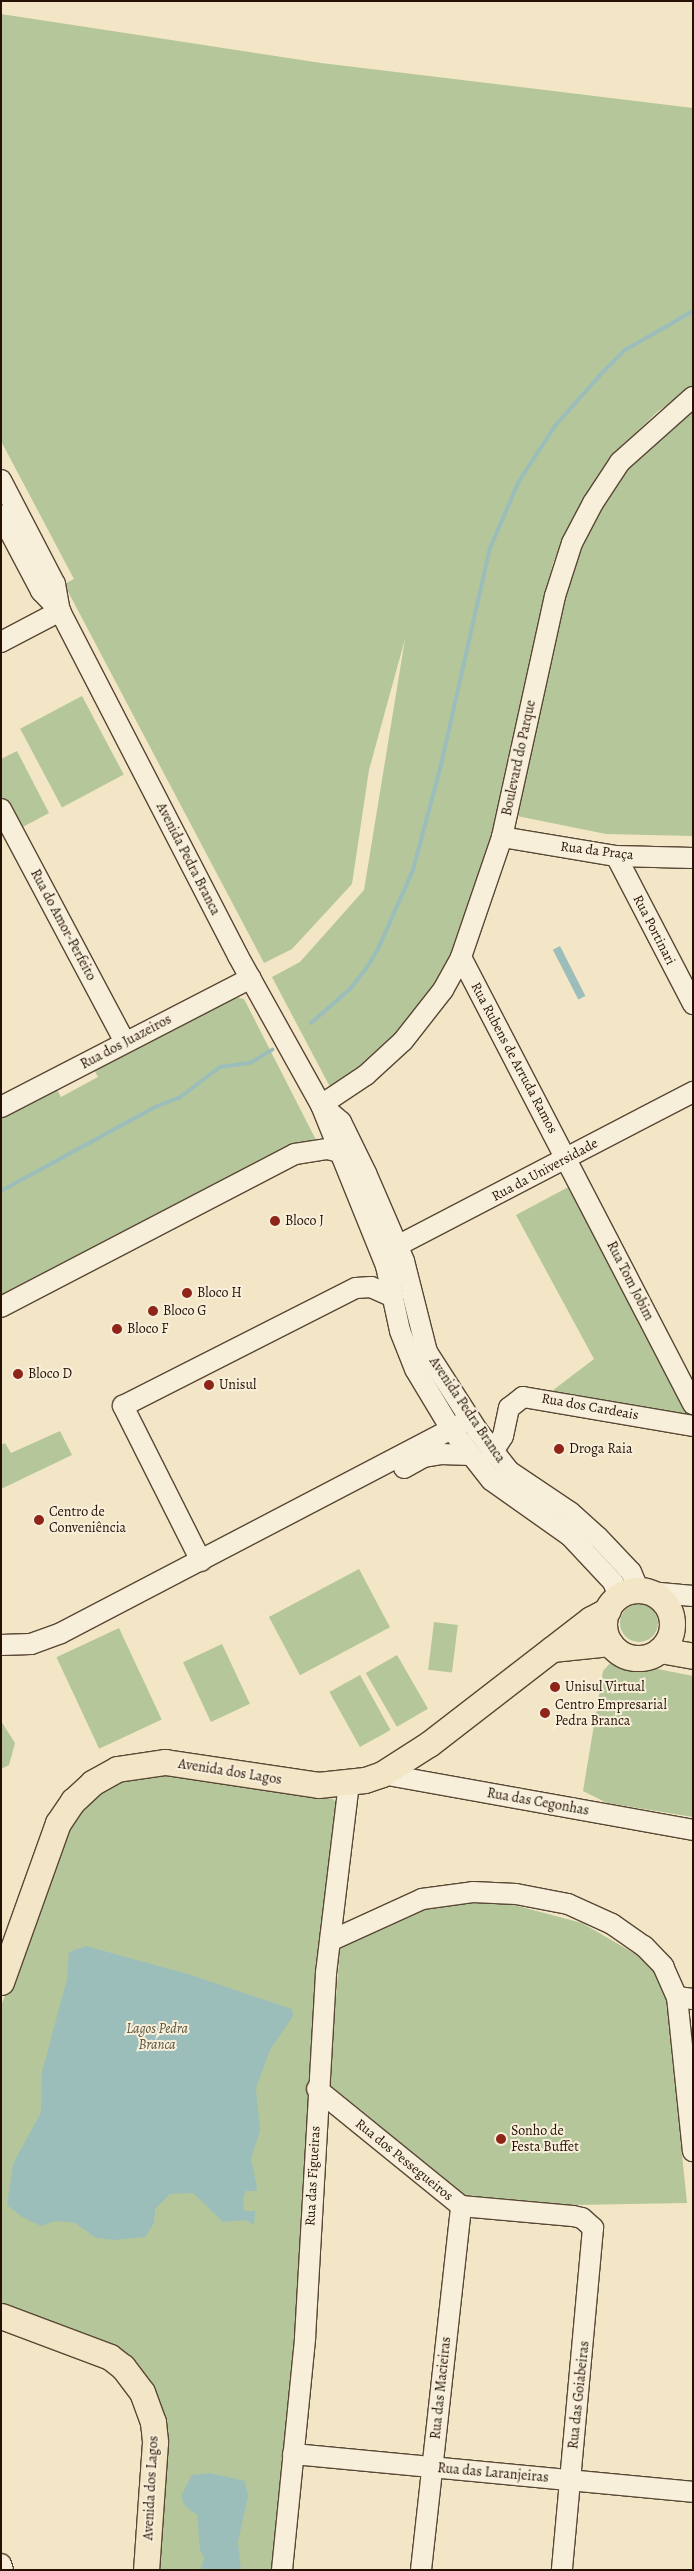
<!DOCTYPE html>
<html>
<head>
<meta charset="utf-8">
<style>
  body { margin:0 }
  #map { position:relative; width:694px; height:2571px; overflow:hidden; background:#f2e6c6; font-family:Alegreya,serif }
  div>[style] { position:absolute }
  .green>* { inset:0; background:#b4c69a; transform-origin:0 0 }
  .round { border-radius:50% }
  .water>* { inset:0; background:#9cbeba; transform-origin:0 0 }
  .stream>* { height:4px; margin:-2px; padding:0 2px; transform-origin:2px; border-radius:2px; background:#9cbeba }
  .roads { filter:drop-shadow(1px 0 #594735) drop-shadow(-1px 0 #594735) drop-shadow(0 1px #594735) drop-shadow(0 -1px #594735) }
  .minor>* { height:20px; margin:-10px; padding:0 10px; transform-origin:10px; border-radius:10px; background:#f7efda }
  .major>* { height:25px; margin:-12.5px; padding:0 12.5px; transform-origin:12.5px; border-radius:12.5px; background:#f2e6c6 }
  .major>.ring { margin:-12.5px; padding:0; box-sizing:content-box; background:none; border:25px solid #f2e6c6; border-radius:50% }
  .dots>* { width:14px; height:14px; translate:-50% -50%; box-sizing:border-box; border:2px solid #f7efda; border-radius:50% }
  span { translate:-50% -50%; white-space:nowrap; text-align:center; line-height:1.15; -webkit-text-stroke:4px #f7efda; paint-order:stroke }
  .street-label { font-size:14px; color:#261205 }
  .poi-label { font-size:14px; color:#261205 }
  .left { translate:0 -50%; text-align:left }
  .park-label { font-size:14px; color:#585139; font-style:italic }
  .frame { position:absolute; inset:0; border:2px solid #261205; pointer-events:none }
</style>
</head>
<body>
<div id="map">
  <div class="green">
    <div style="clip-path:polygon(1px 14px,321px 63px,693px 108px,693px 386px,657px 412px,612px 456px,584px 498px,563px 539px,553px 563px,492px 835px,452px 953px,437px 981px,396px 1034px,360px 1067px,330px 1087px,272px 977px,300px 962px,364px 890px,405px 639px,369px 770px,352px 884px,292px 949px,264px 963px,64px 584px,74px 579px,1px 441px)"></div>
    <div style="clip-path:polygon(693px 403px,693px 836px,606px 834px,512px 815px,568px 567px,609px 486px)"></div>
    <div style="left:82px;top:696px;width:89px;height:70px;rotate:62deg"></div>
    <div style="clip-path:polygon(17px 751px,49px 813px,17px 830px,1px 799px,1px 759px)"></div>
    <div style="clip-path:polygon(231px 996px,244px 999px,315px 1138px,312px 1146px,1px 1300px,1px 1114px,55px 1086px,61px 1097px,98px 1077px,92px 1066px)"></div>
    <div style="clip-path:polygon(574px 1184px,693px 1417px,548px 1394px,594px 1359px,516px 1215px)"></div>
    <div style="clip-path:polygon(60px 1431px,72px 1455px,1px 1489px,1px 1445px,5px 1443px,11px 1453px)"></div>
    <div style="left:359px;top:1569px;width:66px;height:102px;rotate:62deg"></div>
    <div class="round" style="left:620px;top:1604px;width:38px;height:38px"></div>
    <div style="left:434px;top:1622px;width:24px;height:48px;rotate:7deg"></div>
    <div style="left:119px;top:1628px;width:101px;height:69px;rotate:65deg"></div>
    <div style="left:222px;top:1644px;width:66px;height:43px;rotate:65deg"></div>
    <div style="left:397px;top:1655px;width:62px;height:36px;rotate:60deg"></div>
    <div style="clip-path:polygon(613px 1660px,693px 1676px,693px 1817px,607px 1803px,583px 1791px,603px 1671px)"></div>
    <div style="left:360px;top:1675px;width:63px;height:35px;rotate:61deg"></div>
    <div style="clip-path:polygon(1px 1721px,15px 1743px,9px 1765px,1px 1769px)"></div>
    <div style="clip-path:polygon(143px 1770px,320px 1794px,333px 1799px,340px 1808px,308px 2089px,305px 2223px,278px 2570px,156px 2570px,156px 2398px,1px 2307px,1px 2006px,65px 1833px,79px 1810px,108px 1783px)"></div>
    <div style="clip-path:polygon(473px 1902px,514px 1905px,582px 1923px,637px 1955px,654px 1972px,666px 1999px,687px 2203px,574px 2205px,465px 2195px,329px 2084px,340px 1948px,425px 1909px)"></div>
  </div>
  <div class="water">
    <div style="left:560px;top:946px;width:56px;height:8px;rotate:63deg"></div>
    <div style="clip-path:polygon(86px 1946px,191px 1975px,292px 2009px,293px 2016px,270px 2050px,256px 2088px,260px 2131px,251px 2159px,257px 2187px,256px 2191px,246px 2191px,243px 2198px,244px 2211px,255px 2211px,254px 2225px,245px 2220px,223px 2222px,193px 2193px,170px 2194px,155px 2209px,154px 2223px,145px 2237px,115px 2240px,96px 2238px,75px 2223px,55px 2221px,41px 2226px,22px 2217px,7px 2205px,13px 2164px,41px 2112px,42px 2072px,67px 1979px,69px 1952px)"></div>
    <div style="clip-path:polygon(210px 2473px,245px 2481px,248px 2496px,238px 2542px,241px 2570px,201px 2570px,204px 2557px,200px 2550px,197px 2515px,185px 2506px,181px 2496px,192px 2475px)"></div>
  </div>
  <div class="stream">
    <div style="left:311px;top:1023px;width:53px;rotate:-41.2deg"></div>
    <div style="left:351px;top:988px;width:24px;rotate:-52deg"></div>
    <div style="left:366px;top:969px;width:23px;rotate:-59deg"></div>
    <div style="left:378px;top:949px;width:86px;rotate:-66.1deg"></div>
    <div style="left:413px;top:870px;width:109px;rotate:-75.1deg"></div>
    <div style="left:441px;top:765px;width:222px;rotate:-77.3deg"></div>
    <div style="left:490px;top:548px;width:73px;rotate:-66.6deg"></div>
    <div style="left:519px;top:481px;width:66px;rotate:-56.8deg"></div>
    <div style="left:555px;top:426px;width:69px;rotate:-48.5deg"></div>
    <div style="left:601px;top:374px;width:34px;rotate:-45deg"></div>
    <div style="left:625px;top:350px;width:78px;rotate:-29.8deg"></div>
    <div style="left:1px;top:1191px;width:175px;rotate:-28.6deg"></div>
    <div style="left:155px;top:1107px;width:26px;rotate:-21deg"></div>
    <div style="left:179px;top:1098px;width:51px;rotate:-37.1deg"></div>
    <div style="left:220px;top:1067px;width:30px;rotate:-8deg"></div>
    <div style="left:250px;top:1063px;width:26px;rotate:-31deg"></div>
  </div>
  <div class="roads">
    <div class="minor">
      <div style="left:1px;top:480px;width:117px;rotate:62.6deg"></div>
      <div style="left:55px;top:584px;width:27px;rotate:80deg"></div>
      <div style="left:60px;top:611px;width:388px;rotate:62.7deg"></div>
      <div style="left:238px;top:956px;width:171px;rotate:60.9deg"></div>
      <div style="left:321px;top:1105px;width:174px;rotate:68deg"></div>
      <div style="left:386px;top:1266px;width:66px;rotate:77.8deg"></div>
      <div style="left:400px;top:1331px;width:41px;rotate:68.5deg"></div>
      <div style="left:415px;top:1369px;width:70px;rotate:59deg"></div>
      <div style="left:451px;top:1429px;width:65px;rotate:51.9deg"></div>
      <div style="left:491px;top:1480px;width:97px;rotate:35.3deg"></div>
      <div style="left:570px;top:1536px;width:63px;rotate:46.9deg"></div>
      <div style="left:613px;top:1582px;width:15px;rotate:67deg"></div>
      <div style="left:1px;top:515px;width:86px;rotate:62.2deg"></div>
      <div style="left:41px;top:591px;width:28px;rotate:46deg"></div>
      <div style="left:1px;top:642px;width:67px;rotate:-27.7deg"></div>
      <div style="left:1px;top:809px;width:264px;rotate:62deg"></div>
      <div style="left:502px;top:837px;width:116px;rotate:9.5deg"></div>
      <div style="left:616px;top:856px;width:77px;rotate:1.5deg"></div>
      <div style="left:616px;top:856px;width:167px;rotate:62.5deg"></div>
      <div style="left:461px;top:957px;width:504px;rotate:62.57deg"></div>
      <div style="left:321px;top:1105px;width:54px;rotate:-33.7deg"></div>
      <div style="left:366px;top:1075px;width:50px;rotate:-42.6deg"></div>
      <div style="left:403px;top:1041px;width:65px;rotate:-51.9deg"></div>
      <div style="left:443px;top:990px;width:38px;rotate:-61deg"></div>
      <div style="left:461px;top:957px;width:127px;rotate:-71.1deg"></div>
      <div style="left:502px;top:837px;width:247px;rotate:-77.6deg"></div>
      <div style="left:555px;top:596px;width:56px;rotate:-72.2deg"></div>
      <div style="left:572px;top:543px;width:45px;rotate:-62.3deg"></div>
      <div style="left:593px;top:503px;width:49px;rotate:-56.6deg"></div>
      <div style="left:620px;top:462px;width:98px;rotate:-41.7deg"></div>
      <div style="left:321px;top:1105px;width:26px;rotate:40deg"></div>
      <div style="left:341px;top:1122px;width:57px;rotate:63.9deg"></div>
      <div style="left:366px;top:1173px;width:96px;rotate:66.6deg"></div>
      <div style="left:404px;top:1261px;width:94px;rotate:75.8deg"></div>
      <div style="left:427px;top:1352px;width:93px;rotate:57.3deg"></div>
      <div style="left:477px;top:1430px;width:52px;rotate:52deg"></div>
      <div style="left:509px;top:1471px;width:73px;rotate:33.9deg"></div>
      <div style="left:570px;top:1512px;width:38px;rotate:42deg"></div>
      <div style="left:598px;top:1537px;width:48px;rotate:46.7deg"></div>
      <div style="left:631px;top:1572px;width:21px;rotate:67deg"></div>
      <div style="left:1px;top:1107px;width:281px;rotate:-27.3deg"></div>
      <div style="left:397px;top:1246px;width:334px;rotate:-27.5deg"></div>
      <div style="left:1px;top:1307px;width:331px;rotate:-27.5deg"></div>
      <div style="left:295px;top:1154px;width:33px;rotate:-9deg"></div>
      <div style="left:328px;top:1149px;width:11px;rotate:15deg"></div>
      <div style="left:492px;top:1453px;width:20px;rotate:-57deg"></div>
      <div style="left:503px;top:1436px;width:29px;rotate:-78deg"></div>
      <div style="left:509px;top:1408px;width:18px;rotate:-38deg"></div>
      <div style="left:523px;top:1397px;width:172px;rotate:9.7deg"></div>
      <div style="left:404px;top:1468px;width:23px;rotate:-29deg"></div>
      <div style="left:424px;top:1457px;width:17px;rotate:-10deg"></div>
      <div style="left:441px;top:1454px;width:30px;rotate:2deg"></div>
      <div style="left:201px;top:1561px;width:174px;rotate:-116.7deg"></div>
      <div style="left:123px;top:1406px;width:261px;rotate:-26.9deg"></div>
      <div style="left:356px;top:1288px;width:15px;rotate:-4deg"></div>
      <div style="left:371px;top:1287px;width:24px;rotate:24deg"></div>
      <div style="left:649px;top:1592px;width:44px;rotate:5.2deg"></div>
      <div style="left:1px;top:1645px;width:30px;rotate:-2deg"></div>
      <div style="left:31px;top:1644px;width:32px;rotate:-20deg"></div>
      <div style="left:61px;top:1633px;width:454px;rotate:-27.6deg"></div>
      <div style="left:382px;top:1774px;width:316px;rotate:10.2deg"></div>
      <div style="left:330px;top:1941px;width:101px;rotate:-24.5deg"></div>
      <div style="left:422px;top:1899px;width:51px;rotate:-7.8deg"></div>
      <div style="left:473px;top:1892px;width:43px;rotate:2.7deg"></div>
      <div style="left:516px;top:1894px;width:53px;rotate:10.9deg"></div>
      <div style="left:568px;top:1904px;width:48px;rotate:24.4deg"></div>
      <div style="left:612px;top:1924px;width:39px;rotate:35deg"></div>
      <div style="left:644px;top:1946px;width:28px;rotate:46deg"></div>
      <div style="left:663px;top:1966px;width:34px;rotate:66deg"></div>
      <div style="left:677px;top:1997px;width:16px;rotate:7deg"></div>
      <div style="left:677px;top:1997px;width:155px;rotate:84.1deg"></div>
      <div style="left:317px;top:2089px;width:186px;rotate:39.1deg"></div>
      <div style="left:461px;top:2206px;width:112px;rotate:5.1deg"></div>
      <div style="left:573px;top:2216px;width:9px;rotate:13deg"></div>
      <div style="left:582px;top:2218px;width:15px;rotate:42deg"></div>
      <div style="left:593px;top:2228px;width:343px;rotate:95.2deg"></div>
      <div style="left:293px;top:2454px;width:402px;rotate:5.4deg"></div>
      <div style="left:1px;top:2564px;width:6px;rotate:72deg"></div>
      <div style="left:282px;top:2570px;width:233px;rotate:-84.3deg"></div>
      <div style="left:305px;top:2338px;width:366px;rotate:-86.7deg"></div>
      <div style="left:326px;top:1973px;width:191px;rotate:-83.1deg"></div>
      <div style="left:421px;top:2570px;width:366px;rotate:-83.7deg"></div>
    </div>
    <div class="major">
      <div class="ring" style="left:604px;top:1590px;width:43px;height:43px"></div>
      <div style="left:552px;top:1649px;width:58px;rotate:-5.9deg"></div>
      <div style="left:660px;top:1650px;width:34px;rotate:10deg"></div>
      <div style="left:1px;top:1982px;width:169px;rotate:-70.3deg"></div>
      <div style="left:58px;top:1823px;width:27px;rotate:-56deg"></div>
      <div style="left:73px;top:1801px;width:26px;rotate:-43deg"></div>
      <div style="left:92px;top:1783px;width:29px;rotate:-29deg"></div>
      <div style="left:117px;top:1769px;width:49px;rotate:-8.3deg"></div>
      <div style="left:165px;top:1762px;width:155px;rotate:8.5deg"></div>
      <div style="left:318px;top:1785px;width:47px;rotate:-6.1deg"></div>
      <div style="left:365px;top:1780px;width:18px;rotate:-19deg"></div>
      <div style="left:382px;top:1774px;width:56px;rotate:-32.6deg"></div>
      <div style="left:429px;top:1744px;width:205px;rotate:-37.7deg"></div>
      <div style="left:591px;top:1619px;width:19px;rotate:-28deg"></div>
      <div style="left:1px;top:2316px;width:116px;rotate:20.6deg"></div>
      <div style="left:110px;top:2357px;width:16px;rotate:38deg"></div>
      <div style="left:123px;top:2367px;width:31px;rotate:53deg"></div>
      <div style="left:142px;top:2392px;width:32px;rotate:70deg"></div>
      <div style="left:153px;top:2422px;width:20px;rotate:84deg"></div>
      <div style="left:155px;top:2442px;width:128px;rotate:94deg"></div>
    </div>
  </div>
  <div class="dots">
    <div style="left:275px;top:1221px;background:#8f2418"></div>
    <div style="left:187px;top:1293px;background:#8f2418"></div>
    <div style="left:153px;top:1311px;background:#8f2418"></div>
    <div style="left:117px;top:1329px;background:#8f2418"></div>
    <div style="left:18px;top:1374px;background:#8f2418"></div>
    <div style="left:209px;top:1385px;background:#8f2418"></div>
    <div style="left:559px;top:1449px;background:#8f2418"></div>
    <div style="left:39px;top:1520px;background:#8f2418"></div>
    <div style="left:555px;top:1687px;background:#8f2418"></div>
    <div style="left:545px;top:1713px;background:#8f2418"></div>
    <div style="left:501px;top:2139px;background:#8f2418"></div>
  </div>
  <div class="street-label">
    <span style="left:519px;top:758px;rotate:-78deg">Boulevard do Parque</span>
    <span style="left:597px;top:851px;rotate:7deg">Rua da Praça</span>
    <span style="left:188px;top:859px;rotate:63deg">Avenida Pedra Branca</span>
    <span style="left:63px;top:925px;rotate:62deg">Rua do Amor-Perfeito</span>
    <span style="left:654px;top:930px;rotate:63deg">Rua Portinari</span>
    <span style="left:126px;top:1042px;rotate:-28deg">Rua dos Juazeiros</span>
    <span style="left:514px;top:1058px;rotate:62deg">Rua Rubens de Arruda Ramos</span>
    <span style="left:545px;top:1170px;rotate:-28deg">Rua da Universidade</span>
    <span style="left:630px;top:1281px;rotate:63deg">Rua Tom Jobim</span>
    <span style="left:590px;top:1407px;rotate:10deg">Rua dos Cardeais</span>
    <span style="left:467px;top:1410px;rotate:56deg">Avenida Pedra Branca</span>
    <span style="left:230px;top:1772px;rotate:9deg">Avenida dos Lagos</span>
    <span style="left:538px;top:1802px;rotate:10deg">Rua das Cegonhas</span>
    <span style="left:404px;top:2160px;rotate:39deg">Rua dos Pessegueiros</span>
    <span style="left:313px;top:2176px;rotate:-87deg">Rua das Figueiras</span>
    <span style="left:441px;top:2388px;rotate:-84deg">Rua das Macieiras</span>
    <span style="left:579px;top:2395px;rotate:-84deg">Rua das Goiabeiras</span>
    <span style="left:493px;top:2473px;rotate:5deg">Rua das Laranjeiras</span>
    <span style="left:151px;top:2488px;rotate:-87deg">Avenida dos Lagos</span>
  </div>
  <div class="poi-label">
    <span class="left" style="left:285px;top:1221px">Bloco J</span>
    <span class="left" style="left:197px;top:1293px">Bloco H</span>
    <span class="left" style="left:163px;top:1311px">Bloco G</span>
    <span class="left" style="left:127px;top:1329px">Bloco F</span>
    <span class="left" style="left:28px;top:1374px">Bloco D</span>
    <span class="left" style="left:219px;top:1385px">Unisul</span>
    <span class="left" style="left:569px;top:1449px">Droga Raia</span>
    <span class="left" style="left:49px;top:1520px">Centro de<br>Conveniência</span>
    <span class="left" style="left:565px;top:1687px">Unisul Virtual</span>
    <span class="left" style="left:555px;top:1713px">Centro Empresarial<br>Pedra Branca</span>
    <span class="left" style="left:511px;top:2139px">Sonho de<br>Festa Buffet</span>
  </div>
  <div class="park-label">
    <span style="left:157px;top:2037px">Lagos Pedra<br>Branca</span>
  </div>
  <div class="frame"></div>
</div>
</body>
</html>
